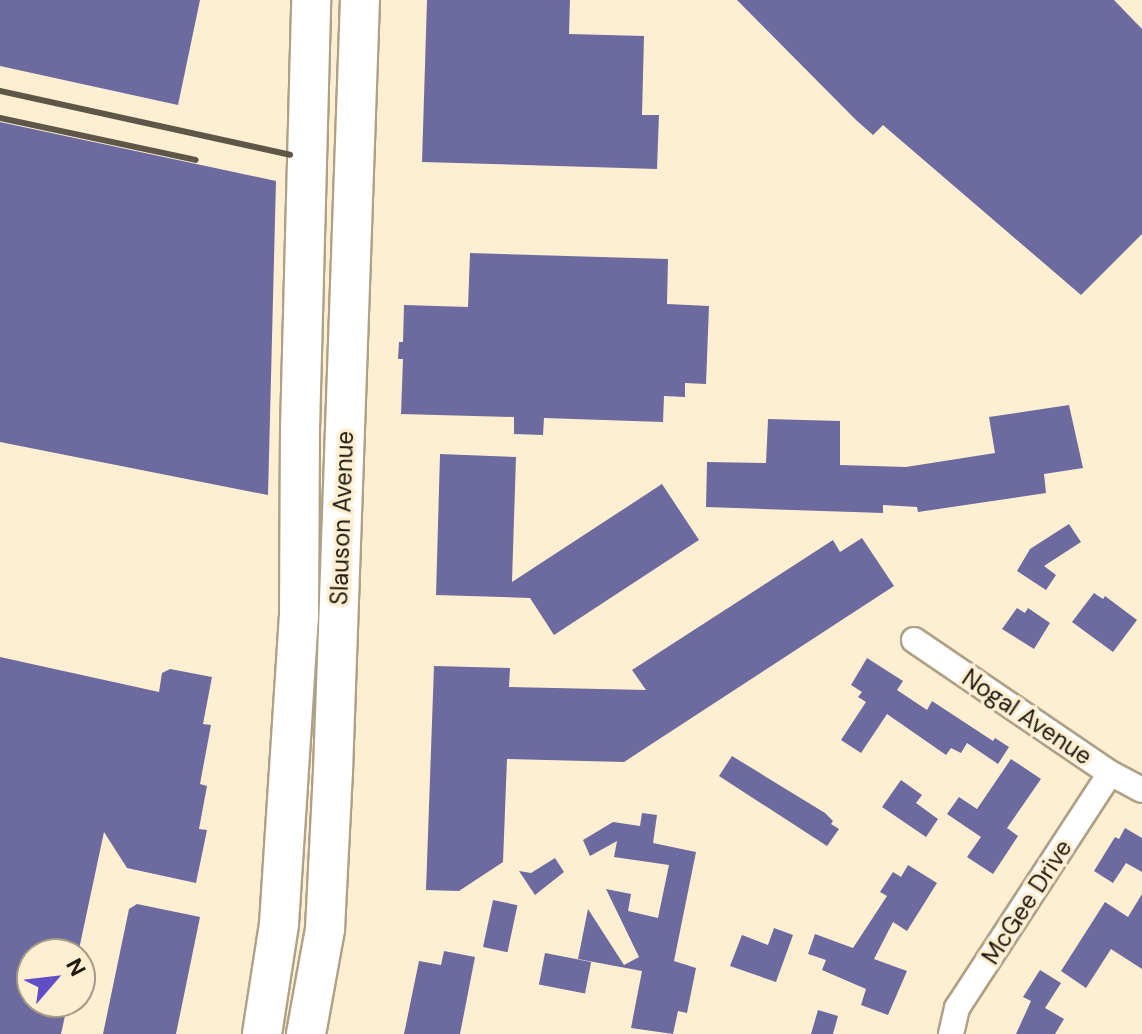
<!DOCTYPE html>
<html>
<head>
<meta charset="utf-8">
<style>
  body { margin:0 }
  #map { position:relative; width:1142px; height:1034px; overflow:hidden; background:#feefd3; font-family:"DM Sans",sans-serif }
  div>[style] { position:absolute }
  .building>* { inset:0; background:#6c6a9e; transform-origin:0 0 }
  .roads { filter:drop-shadow(2px 0 #afa187) drop-shadow(-2px 0 #afa187) drop-shadow(0 2px #afa187) drop-shadow(0 -2px #afa187) }
  .minor>* { height:24px; margin:-12px; padding:0 12px; transform-origin:12px; border-radius:12px; background:#fff }
  .primary>* { height:38px; margin:-19px; padding:0 19px; transform-origin:19px; border-radius:19px; background:#fff }
  .rail>* { height:6px; margin:-3px; padding:0 3px; transform-origin:3px; border-radius:3px; background:#5e5646 }
  span { translate:-50% -50%; white-space:nowrap; text-align:center; line-height:1.15; -webkit-text-stroke:7px #feefd3; paint-order:stroke }
  .street-label { font-size:24px; color:#1f1a0f }
  .north { position:absolute; left:16px; top:938px; width:80px; height:80px; box-sizing:border-box; background:#feefd3; border:2px solid #a59a85; border-radius:50%; rotate:62deg; font-size:22px; font-weight:700; line-height:32px; text-align:center; color:#1f1a0f }
  .north::after { content:''; display:block; margin:auto; width:28px; height:36px; background:#614ec6; clip-path:polygon(50% 0,100% 100%,50% 72%,0 100%) }
</style>
</head>
<body>
<div id="map">
  <div class="building">
    <div style="clip-path:polygon(0 0,200px 0,178px 105px,0 66px)"></div>
    <div style="clip-path:polygon(427px 0,570px 0,569px 34px,644px 36px,642px 115px,659px 115px,657px 169px,422px 162px)"></div>
    <div style="clip-path:polygon(737px 0,1114px 0,1142px 29px,1142px 234px,1081px 295px,883px 125px,873px 135px,856px 120px)"></div>
    <div style="clip-path:polygon(0 122px,276px 181px,268px 495px,0 442px)"></div>
    <div style="clip-path:polygon(470px 253px,668px 259px,667px 304px,709px 306px,706px 384px,685px 383px,685px 397px,664px 396px,663px 422px,544px 418px,543px 435px,514px 434px,514px 417px,401px 414px,403px 359px,398px 359px,399px 342px,403px 342px,404px 305px,468px 307px)"></div>
    <div style="clip-path:polygon(1069px 405px,1083px 468px,1044px 474px,1046px 493px,918px 512px,917px 507px,883px 505px,883px 513px,706px 507px,707px 462px,766px 463px,768px 419px,840px 421px,840px 465px,906px 467px,995px 453px,989px 417px)"></div>
    <div style="clip-path:polygon(440px 454px,516px 457px,512px 582px,662px 484px,699px 540px,554px 635px,530px 598px,436px 595px)"></div>
    <div style="clip-path:polygon(1069px 524px,1081px 542px,1044px 566px,1056px 575px,1046px 590px,1017px 571px,1030px 549px)"></div>
    <div style="clip-path:polygon(862px 538px,894px 586px,624px 762px,507px 759px,503px 862px,459px 891px,426px 890px,434px 666px,510px 668px,509px 687px,646px 690px,632px 670px,833px 540px,840px 552px)"></div>
    <div style="clip-path:polygon(1094px 593px,1103px 599px,1105px 596px,1137px 620px,1113px 652px,1072px 622px)"></div>
    <div style="clip-path:polygon(1017px 608px,1025px 613px,1028px 608px,1050px 623px,1034px 649px,1002px 629px)"></div>
    <div style="clip-path:polygon(0 657px,159px 692px,162px 673px,170px 669px,212px 677px,203px 724px,211px 725px,200px 784px,207px 786px,199px 829px,207px 830px,196px 883px,127px 868px,104px 832px,78px 954px,32px 954px,32px 1002px,68px 1002px,61px 1034px,0 1034px)"></div>
    <div style="clip-path:polygon(867px 658px,903px 681px,897px 690px,927px 710px,932px 701px,993px 741px,995px 738px,1009px 747px,998px 764px,967px 743px,961px 753px,951px 748px,946px 755px,887px 714px,861px 753px,841px 740px,866px 702px,858px 697px,862px 692px,851px 685px)"></div>
    <div style="clip-path:polygon(732px 756px,825px 813px,833px 821px,831px 824px,839px 829px,827px 846px,719px 776px)"></div>
    <div style="clip-path:polygon(1011px 759px,1041px 779px,1007px 828px,1018px 836px,993px 874px,967px 857px,981px 837px,947px 814px,959px 797px,977px 809px)"></div>
    <div style="clip-path:polygon(901px 780px,922px 795px,916px 803px,938px 819px,926px 837px,882px 807px)"></div>
    <div style="clip-path:polygon(642px 813px,657px 815px,653px 843px,696px 852px,674px 961px,696px 968px,687px 1013px,678px 1011px,673px 1034px,631px 1028px,642px 971px,578px 959px,588px 909px,624px 965px,639px 957px,606px 889px,631px 894px,628px 911px,658px 918px,669px 865px,614px 857px,617px 841px,590px 856px,583px 840px,613px 822px,640px 826px)"></div>
    <div style="clip-path:polygon(1125px 828px,1142px 838px,1142px 872px,1126px 863px,1113px 883px,1094px 871px,1115px 837px,1119px 839px)"></div>
    <div style="clip-path:polygon(555px 858px,564px 872px,535px 895px,519px 871px,531px 873px)"></div>
    <div style="clip-path:polygon(908px 865px,937px 883px,907px 931px,893px 922px,874px 959px,907px 971px,888px 1015px,861px 1005px,866px 989px,822px 970px,826px 960px,808px 954px,815px 934px,853px 948px,887px 896px,880px 892px,893px 872px,901px 877px)"></div>
    <div style="clip-path:polygon(1142px 894px,1142px 969px,1111px 949px,1086px 988px,1061px 971px,1105px 902px,1128px 917px)"></div>
    <div style="left:493px;top:900px;width:25px;height:48px;rotate:12deg"></div>
    <div style="clip-path:polygon(137px 904px,200px 917px,176px 1034px,103px 1034px,129px 909px)"></div>
    <div style="clip-path:polygon(774px 928px,793px 935px,776px 982px,730px 966px,742px 935px,768px 945px)"></div>
    <div style="clip-path:polygon(444px 951px,475px 957px,460px 1034px,404px 1034px,419px 961px,441px 965px)"></div>
    <div style="left:545px;top:953px;width:47px;height:32px;rotate:11deg"></div>
    <div style="clip-path:polygon(1040px 970px,1061px 983px,1045px 1008px,1064px 1019px,1055px 1034px,1016px 1034px,1031px 1001px,1023px 997px)"></div>
    <div style="clip-path:polygon(818px 1010px,838px 1016px,833px 1034px,811px 1034px)"></div>
  </div>
  <div class="roads">
    <div class="minor">
      <div style="left:914px;top:640px;width:237px;rotate:34.2deg"></div>
      <div style="left:1110px;top:773px;width:36px;rotate:28deg"></div>
      <div style="left:951px;top:1034px;width:27px;rotate:-77deg"></div>
      <div style="left:957px;top:1008px;width:280px;rotate:-56.9deg"></div>
    </div>
    <div class="primary">
      <div style="left:262px;top:1034px;width:111px;rotate:-81.2deg"></div>
      <div style="left:279px;top:924px;width:307px;rotate:-86.3deg"></div>
      <div style="left:299px;top:618px;width:189px;rotate:-89.7deg"></div>
      <div style="left:300px;top:429px;width:429px;rotate:-88.5deg"></div>
      <div style="left:306px;top:1034px;width:107px;rotate:-79.7deg"></div>
      <div style="left:325px;top:929px;width:157px;rotate:-87.1deg"></div>
      <div style="left:333px;top:772px;width:772px;rotate:-88deg"></div>
    </div>
  </div>
  <div class="rail">
    <div style="left:0;top:91px;width:297px;rotate:12.4deg"></div>
    <div style="left:0;top:118px;width:200px;rotate:12.1deg"></div>
  </div>
  <div class="street-label">
    <span style="left:342px;top:518px;rotate:-88deg">Slauson Avenue</span>
    <span style="left:1027px;top:717px;rotate:34deg">Nogal Avenue</span>
    <span style="left:1027px;top:902px;rotate:-57deg">McGee Drive</span>
  </div>
  <div class="north">N</div>
</div>
</body>
</html>
